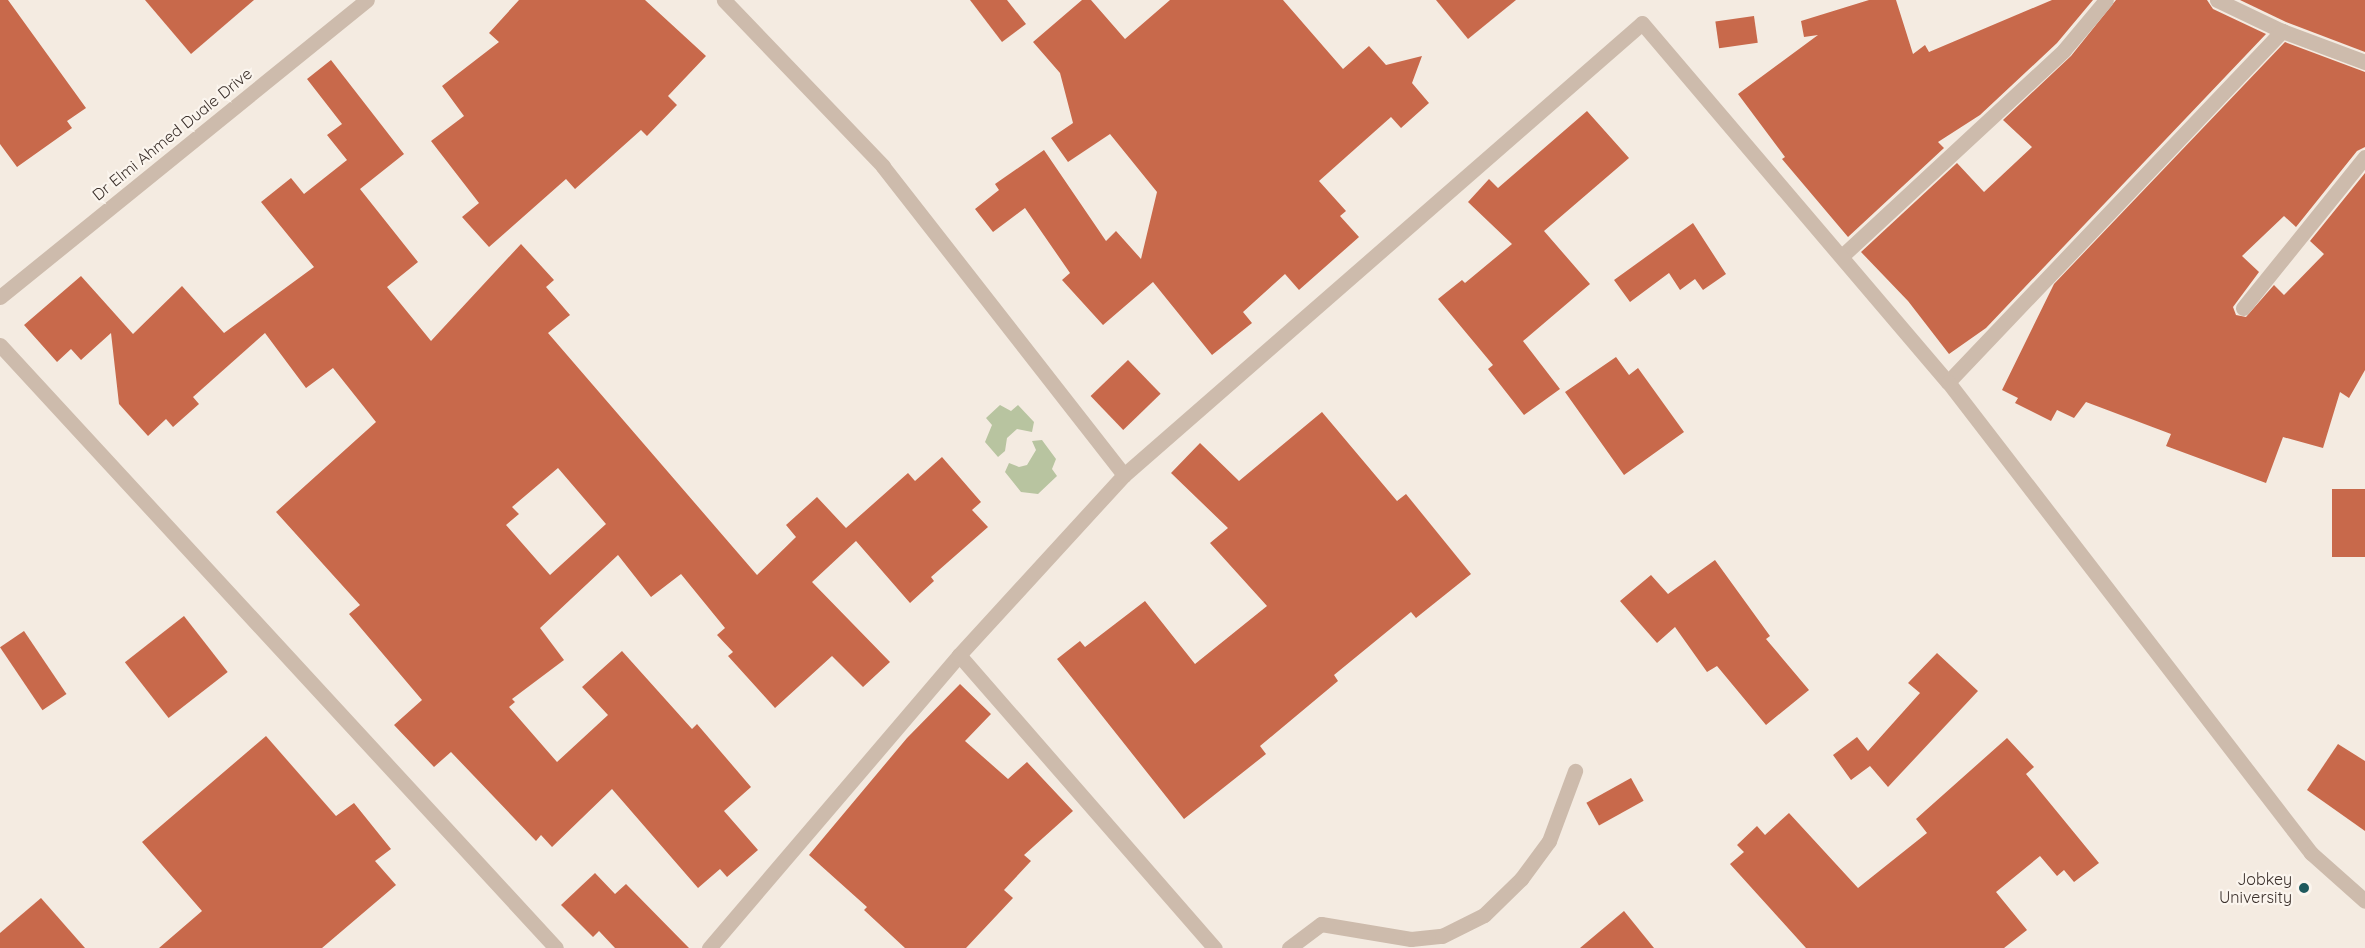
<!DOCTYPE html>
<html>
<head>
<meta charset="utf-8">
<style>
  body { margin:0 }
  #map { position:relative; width:2365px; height:948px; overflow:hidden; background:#f4ebe1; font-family:Quicksand,sans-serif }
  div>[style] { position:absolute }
  .green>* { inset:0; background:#b8c4a0 }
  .building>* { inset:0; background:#c8694b; transform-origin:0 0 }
  .minor>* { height:15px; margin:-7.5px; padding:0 7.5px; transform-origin:7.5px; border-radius:7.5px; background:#cdbbac }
  .dots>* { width:16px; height:16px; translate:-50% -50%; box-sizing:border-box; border:3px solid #fbf5ee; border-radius:50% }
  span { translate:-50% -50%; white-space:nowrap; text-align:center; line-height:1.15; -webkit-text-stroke:4.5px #fbf5ee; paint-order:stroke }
  .street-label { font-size:16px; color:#3b302b }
  .poi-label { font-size:16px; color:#3b302b }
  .right { translate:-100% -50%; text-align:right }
</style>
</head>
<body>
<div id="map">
  <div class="green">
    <div style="clip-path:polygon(1000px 405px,1011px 411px,1018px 405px,1034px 422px,1032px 432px,1017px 429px,1007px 438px,1005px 451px,998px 457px,985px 442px,992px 425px,986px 418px)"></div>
    <div style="clip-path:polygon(1042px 440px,1056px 459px,1052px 469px,1057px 476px,1038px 494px,1021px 492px,1005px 472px,1009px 463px,1019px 467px,1027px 465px,1036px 450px,1032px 441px)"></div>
  </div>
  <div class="building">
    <div style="clip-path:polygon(0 0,8px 0,86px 108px,67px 121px,72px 128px,17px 167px,0 144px)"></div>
    <div style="clip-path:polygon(145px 0,254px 0,191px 54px)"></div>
    <div style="clip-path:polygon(519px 0,645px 0,706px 56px,668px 96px,677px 105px,647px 136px,641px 130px,575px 189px,566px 179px,489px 247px,462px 217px,479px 203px,431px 141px,464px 116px,442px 86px,499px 42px,489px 33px)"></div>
    <div style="clip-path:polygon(970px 0,1007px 0,1026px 24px,1002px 42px)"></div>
    <div style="clip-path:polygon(1082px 0,1091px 0,1125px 39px,1170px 0,1283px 0,1343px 69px,1369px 46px,1386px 65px,1422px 56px,1412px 83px,1429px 103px,1401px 128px,1391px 117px,1319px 181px,1346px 211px,1340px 216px,1359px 237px,1299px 290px,1285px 274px,1243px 312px,1252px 323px,1212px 355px,1153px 282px,1103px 325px,1062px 280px,1070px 273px,1025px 208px,993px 232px,975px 209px,999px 190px,995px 184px,1044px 150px,1106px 241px,1116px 231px,1141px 259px,1157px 192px,1110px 134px,1068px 162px,1051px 138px,1073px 123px,1060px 73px,1033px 42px)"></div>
    <div style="clip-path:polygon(1436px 0,1516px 0,1468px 39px)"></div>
    <div style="clip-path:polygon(1869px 0,1896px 0,1913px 54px,1925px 45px,1929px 52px,2052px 0,2093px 0,2057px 43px,1980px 115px,1938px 142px,1944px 148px,1848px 237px,1782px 159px,1785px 157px,1738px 94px,1818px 35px,1804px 37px,1801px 21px)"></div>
    <div style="clip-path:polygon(2116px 0,2207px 0,2213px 9px,2266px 34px,1986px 328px,1949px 354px,1908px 301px,1861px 252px,1957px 163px,1984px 192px,2032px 147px,2003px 120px,2071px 56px)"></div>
    <div style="clip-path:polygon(2240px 0,2365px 0,2365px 52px,2286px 22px)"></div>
    <div style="left:1754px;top:16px;width:27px;height:39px;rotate:82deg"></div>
    <div style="clip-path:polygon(2285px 42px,2365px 72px,2365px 147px,2357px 151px,2296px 227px,2284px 216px,2242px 256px,2259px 272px,2233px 307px,2236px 315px,2246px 317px,2274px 285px,2284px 295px,2324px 254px,2310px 241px,2365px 173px,2365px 370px,2349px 398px,2340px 392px,2323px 448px,2283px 437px,2266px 483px,2166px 446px,2171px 434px,2086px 402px,2074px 418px,2057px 410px,2051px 421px,2015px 403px,2018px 398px,2002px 390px,2054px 284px)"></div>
    <div style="clip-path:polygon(evenodd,331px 60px,404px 154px,360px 189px,418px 262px,387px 287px,431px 341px,521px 244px,554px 280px,546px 287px,570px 315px,548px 333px,757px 575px,796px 537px,786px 525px,817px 497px,846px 528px,908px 473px,915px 481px,942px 457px,981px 502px,972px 510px,988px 527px,931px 577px,934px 581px,910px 603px,856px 541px,812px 582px,890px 662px,863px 687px,832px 656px,775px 708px,728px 656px,733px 652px,717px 635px,725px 628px,681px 574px,651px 597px,618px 555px,540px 628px,564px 660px,512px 699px,515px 702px,509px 707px,557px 762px,608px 715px,582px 687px,622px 651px,692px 729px,697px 724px,751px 787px,724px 811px,758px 850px,727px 877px,720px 869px,698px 888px,612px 789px,552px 847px,541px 835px,536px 841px,451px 752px,434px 767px,394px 725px,422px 700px,349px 614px,360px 605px,276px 512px,376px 422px,333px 368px,306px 388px,265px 333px,193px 397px,199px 404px,173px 427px,166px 419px,148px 436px,119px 404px,111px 333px,81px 360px,71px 349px,57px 362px,24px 325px,81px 276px,133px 334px,182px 286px,224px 333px,314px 267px,261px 202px,291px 178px,304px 194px,347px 160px,327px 135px,342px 124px,307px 79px,331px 60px,558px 468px,606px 524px,550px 575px,506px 525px,519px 514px,512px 507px,558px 468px)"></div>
    <div style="clip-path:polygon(1587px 111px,1629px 158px,1544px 231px,1590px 284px,1523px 341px,1560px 389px,1524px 415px,1488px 369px,1493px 365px,1438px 299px,1462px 280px,1465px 283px,1512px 244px,1468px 202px,1489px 179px,1498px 188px)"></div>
    <div style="clip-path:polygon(1693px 223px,1726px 274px,1703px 290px,1695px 279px,1680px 290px,1669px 273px,1630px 302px,1614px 280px)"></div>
    <div style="clip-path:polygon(1616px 357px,1629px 375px,1638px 368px,1684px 432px,1624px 475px,1565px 392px)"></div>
    <div style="left:1128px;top:360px;width:47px;height:52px;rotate:46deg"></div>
    <div style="clip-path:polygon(1322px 412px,1397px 501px,1406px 494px,1471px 574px,1416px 618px,1411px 612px,1334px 675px,1338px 681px,1260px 746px,1266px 754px,1184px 819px,1057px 659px,1080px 641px,1085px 647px,1145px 601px,1195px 664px,1267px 606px,1210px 543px,1228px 528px,1171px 473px,1200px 443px,1239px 481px)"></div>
    <div style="left:2365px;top:489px;width:68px;height:33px;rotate:90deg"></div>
    <div style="clip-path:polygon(1715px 560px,1770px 636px,1766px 639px,1809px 690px,1766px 725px,1717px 666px,1707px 672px,1675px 627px,1657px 643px,1620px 601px,1651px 575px,1668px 594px)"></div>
    <div style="left:184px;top:616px;width:71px;height:75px;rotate:52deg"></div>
    <div style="left:24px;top:631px;width:76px;height:29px;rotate:56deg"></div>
    <div style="clip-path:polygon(1937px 653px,1978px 691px,1888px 787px,1870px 766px,1851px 780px,1833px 755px,1857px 737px,1868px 751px,1920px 693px,1908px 683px)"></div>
    <div style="clip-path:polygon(960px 684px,991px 714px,965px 741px,1008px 779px,1027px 762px,1073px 811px,1024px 855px,1031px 861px,1004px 890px,1013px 898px,966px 948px,905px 948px,864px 910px,867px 907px,809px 855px,907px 738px)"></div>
    <div style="clip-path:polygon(266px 736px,336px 816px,354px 803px,391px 849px,375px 861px,396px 885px,322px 948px,159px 948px,202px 911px,142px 842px)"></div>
    <div style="clip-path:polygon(2007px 738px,2034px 767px,2026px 774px,2099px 863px,2074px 882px,2064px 870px,2057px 876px,2040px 856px,1996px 892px,2027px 930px,2004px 948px,1806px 948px,1730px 864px,1744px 852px,1737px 845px,1757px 826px,1765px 835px,1789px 813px,1858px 888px,1927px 833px,1916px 819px)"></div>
    <div style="clip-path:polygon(2338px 744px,2365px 761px,2365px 831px,2307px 790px)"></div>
    <div style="left:1631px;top:778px;width:26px;height:51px;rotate:61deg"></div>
    <div style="clip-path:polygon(595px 873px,615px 894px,626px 884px,689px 948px,615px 948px,599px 931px,593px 937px,561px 905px)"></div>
    <div style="clip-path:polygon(41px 898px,85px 948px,0 948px,0 933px)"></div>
    <div style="clip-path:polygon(1624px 911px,1654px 948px,1580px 948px)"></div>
  </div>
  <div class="minor">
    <div style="left:2217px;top:0;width:72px;rotate:25.5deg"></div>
    <div style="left:2282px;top:31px;width:89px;rotate:20.5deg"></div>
    <div style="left:1843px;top:255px;width:301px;rotate:-42.8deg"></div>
    <div style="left:2064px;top:50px;width:65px;rotate:-50deg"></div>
    <div style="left:0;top:297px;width:472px;rotate:-39deg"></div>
    <div style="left:2243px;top:308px;width:194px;rotate:-51.1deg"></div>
    <div style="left:0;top:345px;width:820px;rotate:47.32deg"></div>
    <div style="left:1948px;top:382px;width:485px;rotate:-46.4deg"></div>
    <div style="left:1124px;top:475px;width:687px;rotate:-41.11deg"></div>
    <div style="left:1642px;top:23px;width:472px;rotate:49.6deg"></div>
    <div style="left:1948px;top:382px;width:595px;rotate:52.38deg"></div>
    <div style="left:2311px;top:853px;width:72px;rotate:41.6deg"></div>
    <div style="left:959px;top:655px;width:389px;rotate:48.9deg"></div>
    <div style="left:709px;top:948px;width:385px;rotate:-49.5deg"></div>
    <div style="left:959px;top:655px;width:244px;rotate:-47.5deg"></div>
    <div style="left:1124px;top:475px;width:392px;rotate:-128deg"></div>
    <div style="left:883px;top:166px;width:230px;rotate:-133.8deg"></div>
    <div style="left:1289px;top:948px;width:40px;rotate:-37deg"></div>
    <div style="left:1321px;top:924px;width:91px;rotate:9.5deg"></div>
    <div style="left:1411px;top:939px;width:31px;rotate:-6deg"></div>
    <div style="left:1442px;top:936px;width:47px;rotate:-26.6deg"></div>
    <div style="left:1484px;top:915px;width:52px;rotate:-44.2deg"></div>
    <div style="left:1521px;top:879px;width:47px;rotate:-53.6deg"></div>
    <div style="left:1549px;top:841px;width:75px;rotate:-69.6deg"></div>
  </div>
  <div class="dots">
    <div style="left:2304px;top:888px;background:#1f5a5e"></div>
  </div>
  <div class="street-label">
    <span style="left:172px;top:134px;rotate:-39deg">Dr Elmi Ahmed Duale Drive</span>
  </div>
  <div class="poi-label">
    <span class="right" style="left:2292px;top:888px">Jobkey<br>University</span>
  </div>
</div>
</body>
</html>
